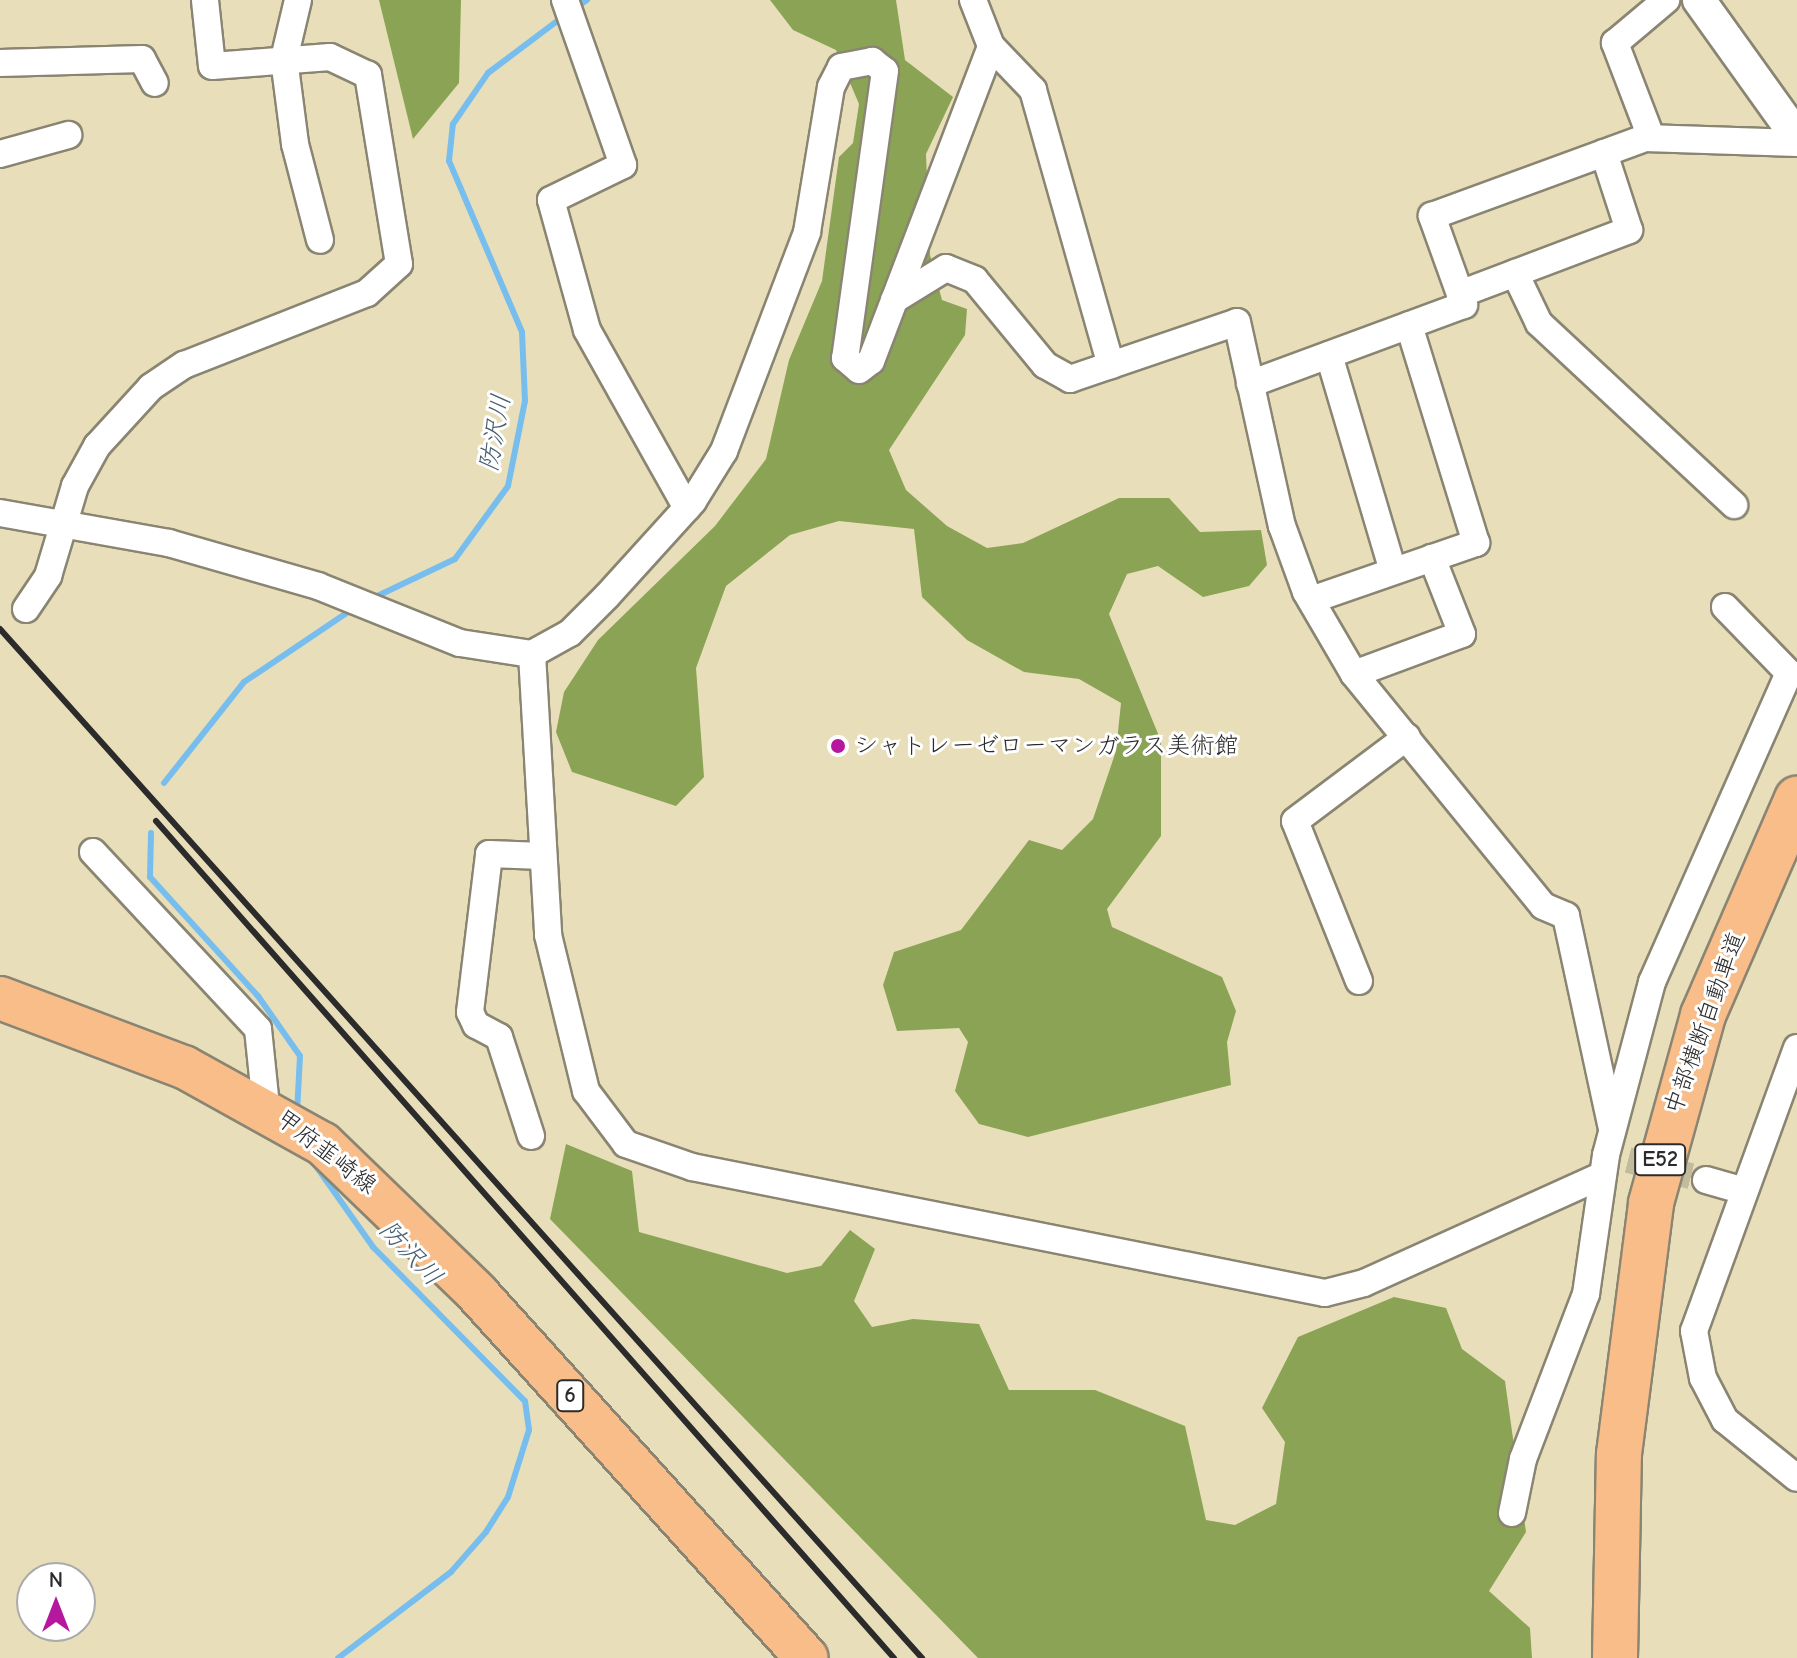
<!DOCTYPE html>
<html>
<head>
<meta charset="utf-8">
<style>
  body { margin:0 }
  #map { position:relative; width:1797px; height:1658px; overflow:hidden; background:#e8dfba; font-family:"Comic Neue","Klee One",sans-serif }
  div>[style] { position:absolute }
  .forest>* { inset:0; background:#8aa354 }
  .stream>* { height:6px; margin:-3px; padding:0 3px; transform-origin:3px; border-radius:3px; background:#77beee }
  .minor-tunnel>* { height:26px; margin-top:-13px; transform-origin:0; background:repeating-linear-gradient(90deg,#c2bb9d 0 26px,transparent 0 39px) }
  .roads { filter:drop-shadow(2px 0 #8a8572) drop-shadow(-2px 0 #8a8572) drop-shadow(0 2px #8a8572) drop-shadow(0 -2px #8a8572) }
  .minor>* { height:26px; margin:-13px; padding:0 13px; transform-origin:13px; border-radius:13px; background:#fff }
  .tertiary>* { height:32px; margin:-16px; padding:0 16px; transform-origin:16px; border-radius:16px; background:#fff }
  .primary>* { height:42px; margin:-21px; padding:0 21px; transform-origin:21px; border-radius:21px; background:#f8bd88 }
  .motorway>* { height:44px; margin:-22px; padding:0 22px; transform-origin:22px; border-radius:22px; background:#f8bd88 }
  .rail>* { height:6px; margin:-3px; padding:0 3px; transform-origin:3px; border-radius:3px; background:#2b2b2b }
  .dots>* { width:22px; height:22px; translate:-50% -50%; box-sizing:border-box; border:4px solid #fff; border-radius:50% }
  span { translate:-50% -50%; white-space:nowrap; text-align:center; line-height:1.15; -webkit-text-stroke:6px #fff; paint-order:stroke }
  .shield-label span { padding:2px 6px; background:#fff; border:2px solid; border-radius:6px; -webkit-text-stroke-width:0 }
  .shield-label { font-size:22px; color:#2b2b2b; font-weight:700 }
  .poi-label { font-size:24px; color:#2b2b2b }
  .left { translate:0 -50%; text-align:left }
  .street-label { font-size:24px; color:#2b2b2b }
  .water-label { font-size:26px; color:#465e6f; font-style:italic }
  .north { position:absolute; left:16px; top:1562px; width:80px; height:80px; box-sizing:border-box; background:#fff; border:2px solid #aaa; border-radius:50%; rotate:0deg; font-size:22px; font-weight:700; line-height:32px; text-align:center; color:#2b2b2b }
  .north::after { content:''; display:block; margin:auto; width:28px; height:36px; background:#b5179e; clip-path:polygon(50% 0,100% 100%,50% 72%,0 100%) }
</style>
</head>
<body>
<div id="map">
  <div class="forest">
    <div style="clip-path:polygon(379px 0,461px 0,459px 83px,413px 139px)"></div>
    <div style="clip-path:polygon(770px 0,896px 0,905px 60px,953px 97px,926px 154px,930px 255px,942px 300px,967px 309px,965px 335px,889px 450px,906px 490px,947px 526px,987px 548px,1023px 543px,1119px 498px,1169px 498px,1200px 532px,1261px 530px,1267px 565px,1249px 586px,1203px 597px,1158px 566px,1127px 574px,1109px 614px,1161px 741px,1161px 836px,1107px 909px,1112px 927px,1222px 977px,1236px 1011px,1227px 1042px,1231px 1085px,1028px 1137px,979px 1124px,955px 1091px,968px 1042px,959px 1028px,897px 1031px,883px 985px,894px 952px,961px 930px,1029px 840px,1062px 850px,1093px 819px,1116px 751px,1121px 703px,1079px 679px,1024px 672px,967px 640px,922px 597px,914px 529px,839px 521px,790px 535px,726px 586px,696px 668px,704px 777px,676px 806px,572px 772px,556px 732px,564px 692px,598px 640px,715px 526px,766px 459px,789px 360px,822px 281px,839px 157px,853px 143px,859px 104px,836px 50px,793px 30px)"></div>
    <div style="clip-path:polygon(566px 1144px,632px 1171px,639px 1232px,787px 1273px,821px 1266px,850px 1230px,875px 1249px,854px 1301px,872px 1327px,913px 1319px,979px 1324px,1009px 1390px,1095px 1390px,1185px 1426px,1206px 1520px,1235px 1525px,1276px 1504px,1285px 1442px,1262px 1408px,1298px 1337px,1394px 1297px,1446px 1308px,1462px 1349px,1505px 1381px,1526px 1532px,1489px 1591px,1530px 1628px,1532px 1658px,978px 1658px,550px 1219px)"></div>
  </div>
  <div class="stream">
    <div style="left:574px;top:9px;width:16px;rotate:-35deg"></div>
    <div style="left:371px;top:599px;width:93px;rotate:-25.5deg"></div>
    <div style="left:455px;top:559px;width:90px;rotate:-54deg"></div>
    <div style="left:508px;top:486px;width:87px;rotate:-78.7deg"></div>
    <div style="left:525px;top:401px;width:69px;rotate:-92.5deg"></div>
    <div style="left:522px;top:332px;width:186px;rotate:-113.1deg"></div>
    <div style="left:449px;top:161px;width:37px;rotate:-84deg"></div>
    <div style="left:453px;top:124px;width:62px;rotate:-55.5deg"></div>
    <div style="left:488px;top:73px;width:95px;rotate:-36.9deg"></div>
    <div style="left:164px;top:783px;width:129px;rotate:-51.6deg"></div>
    <div style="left:244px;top:682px;width:133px;rotate:-33.9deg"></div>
    <div style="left:151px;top:833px;width:44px;rotate:91.3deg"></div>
    <div style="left:150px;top:877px;width:161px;rotate:47.8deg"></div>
    <div style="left:258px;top:996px;width:73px;rotate:55deg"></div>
    <div style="left:300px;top:1056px;width:58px;rotate:93deg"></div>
    <div style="left:311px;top:1159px;width:108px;rotate:54.8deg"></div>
    <div style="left:373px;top:1247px;width:216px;rotate:45.4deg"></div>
    <div style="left:525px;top:1401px;width:29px;rotate:82deg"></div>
    <div style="left:529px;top:1430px;width:70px;rotate:107.4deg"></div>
    <div style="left:508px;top:1497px;width:41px;rotate:122.2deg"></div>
    <div style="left:486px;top:1532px;width:53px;rotate:131.2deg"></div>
    <div style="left:451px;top:1572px;width:142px;rotate:142.7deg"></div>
  </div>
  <div class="minor-tunnel">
    <div style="left:1628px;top:1160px;width:81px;rotate:14.4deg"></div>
  </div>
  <div class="roads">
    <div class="minor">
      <div style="left:298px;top:0;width:61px;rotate:103.3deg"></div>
      <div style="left:284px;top:59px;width:86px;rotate:82.6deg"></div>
      <div style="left:295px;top:144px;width:99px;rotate:75.4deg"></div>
      <div style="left:565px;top:0;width:175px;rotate:70.6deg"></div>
      <div style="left:623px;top:165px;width:80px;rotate:154.1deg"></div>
      <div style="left:551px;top:200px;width:135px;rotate:74.5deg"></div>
      <div style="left:587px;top:330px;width:204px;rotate:60.7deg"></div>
      <div style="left:973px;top:0;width:49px;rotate:68.6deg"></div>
      <div style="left:991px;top:46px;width:61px;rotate:46.3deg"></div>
      <div style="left:1033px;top:90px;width:286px;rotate:74.2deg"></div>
      <div style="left:0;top:63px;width:142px;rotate:-1.6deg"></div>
      <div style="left:142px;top:59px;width:27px;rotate:62deg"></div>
      <div style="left:1651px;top:137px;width:101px;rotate:-111deg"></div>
      <div style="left:1615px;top:43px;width:67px;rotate:-40.1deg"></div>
      <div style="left:0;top:154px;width:71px;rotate:-15.6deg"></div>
      <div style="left:1515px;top:273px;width:55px;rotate:64.4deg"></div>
      <div style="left:1539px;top:323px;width:267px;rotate:43deg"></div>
      <div style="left:1460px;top:294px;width:181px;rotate:-20.7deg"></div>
      <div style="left:1629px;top:230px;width:81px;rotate:-108deg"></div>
      <div style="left:894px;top:300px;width:61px;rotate:-31.6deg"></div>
      <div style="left:946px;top:268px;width:31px;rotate:22deg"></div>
      <div style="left:975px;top:280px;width:110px;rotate:50.5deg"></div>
      <div style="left:1045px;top:365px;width:29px;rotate:29deg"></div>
      <div style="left:1070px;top:379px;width:176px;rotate:-18.8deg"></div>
      <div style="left:1237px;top:322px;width:209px;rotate:77.6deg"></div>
      <div style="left:1282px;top:526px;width:70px;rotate:70deg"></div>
      <div style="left:1306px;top:592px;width:95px;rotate:59.7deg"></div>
      <div style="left:1354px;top:674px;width:299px;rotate:50.8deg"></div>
      <div style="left:1543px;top:906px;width:25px;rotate:23deg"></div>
      <div style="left:1566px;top:916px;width:218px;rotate:77.8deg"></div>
      <div style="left:1329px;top:355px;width:225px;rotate:73.5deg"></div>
      <div style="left:1250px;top:384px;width:228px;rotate:-20.3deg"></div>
      <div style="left:1464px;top:305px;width:95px;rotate:-109.8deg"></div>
      <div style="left:1432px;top:216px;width:227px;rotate:-20.1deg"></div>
      <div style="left:1645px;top:138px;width:152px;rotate:1.9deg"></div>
      <div style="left:0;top:513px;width:172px;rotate:10.1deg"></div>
      <div style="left:169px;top:543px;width:155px;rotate:16.1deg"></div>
      <div style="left:318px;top:586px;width:153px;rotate:21.9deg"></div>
      <div style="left:460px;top:643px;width:73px;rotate:8.7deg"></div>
      <div style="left:532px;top:654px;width:43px;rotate:-28.9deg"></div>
      <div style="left:570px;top:633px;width:52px;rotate:-45deg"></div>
      <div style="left:607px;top:596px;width:128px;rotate:-47.8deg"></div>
      <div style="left:693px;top:501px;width:59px;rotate:-58.2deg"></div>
      <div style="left:724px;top:451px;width:234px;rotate:-69.2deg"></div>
      <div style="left:807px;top:232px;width:147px;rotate:-80.6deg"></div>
      <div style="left:831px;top:87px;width:22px;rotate:-63deg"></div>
      <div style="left:841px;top:67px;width:32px;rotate:-11deg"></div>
      <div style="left:872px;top:61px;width:16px;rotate:38deg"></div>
      <div style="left:885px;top:71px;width:290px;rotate:97.9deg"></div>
      <div style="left:845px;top:358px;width:18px;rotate:41deg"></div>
      <div style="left:859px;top:370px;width:15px;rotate:-37deg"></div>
      <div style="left:871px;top:361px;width:337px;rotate:-69.1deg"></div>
      <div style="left:1311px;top:600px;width:175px;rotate:-19.1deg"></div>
      <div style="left:1476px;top:543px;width:228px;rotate:-107.1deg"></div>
      <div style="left:26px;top:609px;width:40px;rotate:-56deg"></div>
      <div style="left:48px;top:576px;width:94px;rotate:-73.3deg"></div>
      <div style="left:75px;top:486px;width:46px;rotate:-61.2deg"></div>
      <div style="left:97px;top:446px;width:80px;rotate:-47.5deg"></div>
      <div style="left:151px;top:387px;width:40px;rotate:-34deg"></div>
      <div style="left:184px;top:365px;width:197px;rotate:-21.5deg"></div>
      <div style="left:367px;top:293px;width:43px;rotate:-42.2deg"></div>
      <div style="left:399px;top:264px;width:192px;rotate:-99.3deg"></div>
      <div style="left:368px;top:75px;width:42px;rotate:-154.7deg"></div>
      <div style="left:330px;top:57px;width:118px;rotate:175.6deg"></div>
      <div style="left:212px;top:66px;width:66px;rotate:-96.1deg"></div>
      <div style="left:532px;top:654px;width:281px;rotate:86.7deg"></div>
      <div style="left:548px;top:935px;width:161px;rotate:76.3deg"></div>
      <div style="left:586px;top:1091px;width:66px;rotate:53deg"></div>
      <div style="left:626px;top:1144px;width:70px;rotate:19.2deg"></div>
      <div style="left:692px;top:1167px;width:645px;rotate:11.26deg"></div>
      <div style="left:1325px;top:1293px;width:40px;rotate:-14.4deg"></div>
      <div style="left:1364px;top:1283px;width:262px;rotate:-24.3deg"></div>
      <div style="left:1354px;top:674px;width:115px;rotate:-20.3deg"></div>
      <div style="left:1462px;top:634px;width:82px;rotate:-111.5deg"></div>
      <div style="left:93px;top:852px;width:242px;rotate:47deg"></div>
      <div style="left:258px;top:1029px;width:77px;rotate:84.1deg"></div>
      <div style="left:1359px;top:981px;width:172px;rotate:-111.8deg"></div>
      <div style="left:1295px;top:821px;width:140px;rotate:-36.9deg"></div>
      <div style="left:1797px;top:1048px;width:301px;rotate:110deg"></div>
      <div style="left:1694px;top:1331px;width:48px;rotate:79.2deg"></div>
      <div style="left:1703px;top:1378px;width:47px;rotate:62.4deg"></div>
      <div style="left:1725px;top:1420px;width:92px;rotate:38.9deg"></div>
      <div style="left:531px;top:1136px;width:104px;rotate:-107.9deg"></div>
      <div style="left:499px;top:1037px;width:26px;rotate:-152deg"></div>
      <div style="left:476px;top:1025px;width:14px;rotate:-115deg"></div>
      <div style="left:470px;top:1012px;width:159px;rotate:-83.1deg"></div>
      <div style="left:489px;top:854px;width:54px;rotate:2.1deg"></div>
      <div style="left:1706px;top:1180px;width:40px;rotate:16deg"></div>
      <div style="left:1512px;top:1513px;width:55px;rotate:-78.5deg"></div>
      <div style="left:1523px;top:1459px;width:177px;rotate:-69.1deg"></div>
      <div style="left:1586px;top:1294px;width:140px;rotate:-81.8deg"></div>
      <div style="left:1606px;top:1155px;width:179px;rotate:-75.1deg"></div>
      <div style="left:1652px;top:982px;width:338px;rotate:-66.1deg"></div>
      <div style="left:1789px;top:673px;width:92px;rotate:-134.1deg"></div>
    </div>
    <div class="tertiary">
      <div style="left:1699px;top:0;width:168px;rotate:54.4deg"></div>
    </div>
    <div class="primary">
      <div style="left:0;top:998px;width:197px;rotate:20.6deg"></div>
      <div style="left:184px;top:1067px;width:159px;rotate:29deg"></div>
      <div style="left:323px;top:1144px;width:213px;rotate:44deg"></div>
      <div style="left:476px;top:1292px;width:493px;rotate:47.9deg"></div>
    </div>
    <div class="motorway">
      <div style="left:1615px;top:1658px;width:204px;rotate:-88.9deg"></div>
      <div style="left:1619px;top:1454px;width:253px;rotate:-82.7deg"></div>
      <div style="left:1651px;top:1203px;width:195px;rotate:-74.5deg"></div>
      <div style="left:1703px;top:1015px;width:236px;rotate:-66.5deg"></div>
    </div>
  </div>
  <div class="rail">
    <div style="left:0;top:629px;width:1382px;rotate:48.14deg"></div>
    <div style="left:156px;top:821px;width:1116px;rotate:48.6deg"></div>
  </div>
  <div class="dots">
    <div style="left:838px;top:746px;background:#b5179e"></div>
  </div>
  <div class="shield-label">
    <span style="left:1660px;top:1160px">E52</span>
    <span style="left:570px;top:1396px">6</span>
  </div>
  <div class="poi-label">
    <span class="left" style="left:854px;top:746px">シャトレーゼローマンガラス美術館</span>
  </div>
  <div class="street-label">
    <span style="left:1705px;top:1023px;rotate:-70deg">中部横断自動車道</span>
    <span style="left:326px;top:1152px;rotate:38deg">甲府韮崎線</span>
  </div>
  <div class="water-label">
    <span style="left:496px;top:433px;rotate:-80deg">防沢川</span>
    <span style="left:410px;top:1254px;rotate:47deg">防沢川</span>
  </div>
  <div class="north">N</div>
</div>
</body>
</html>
